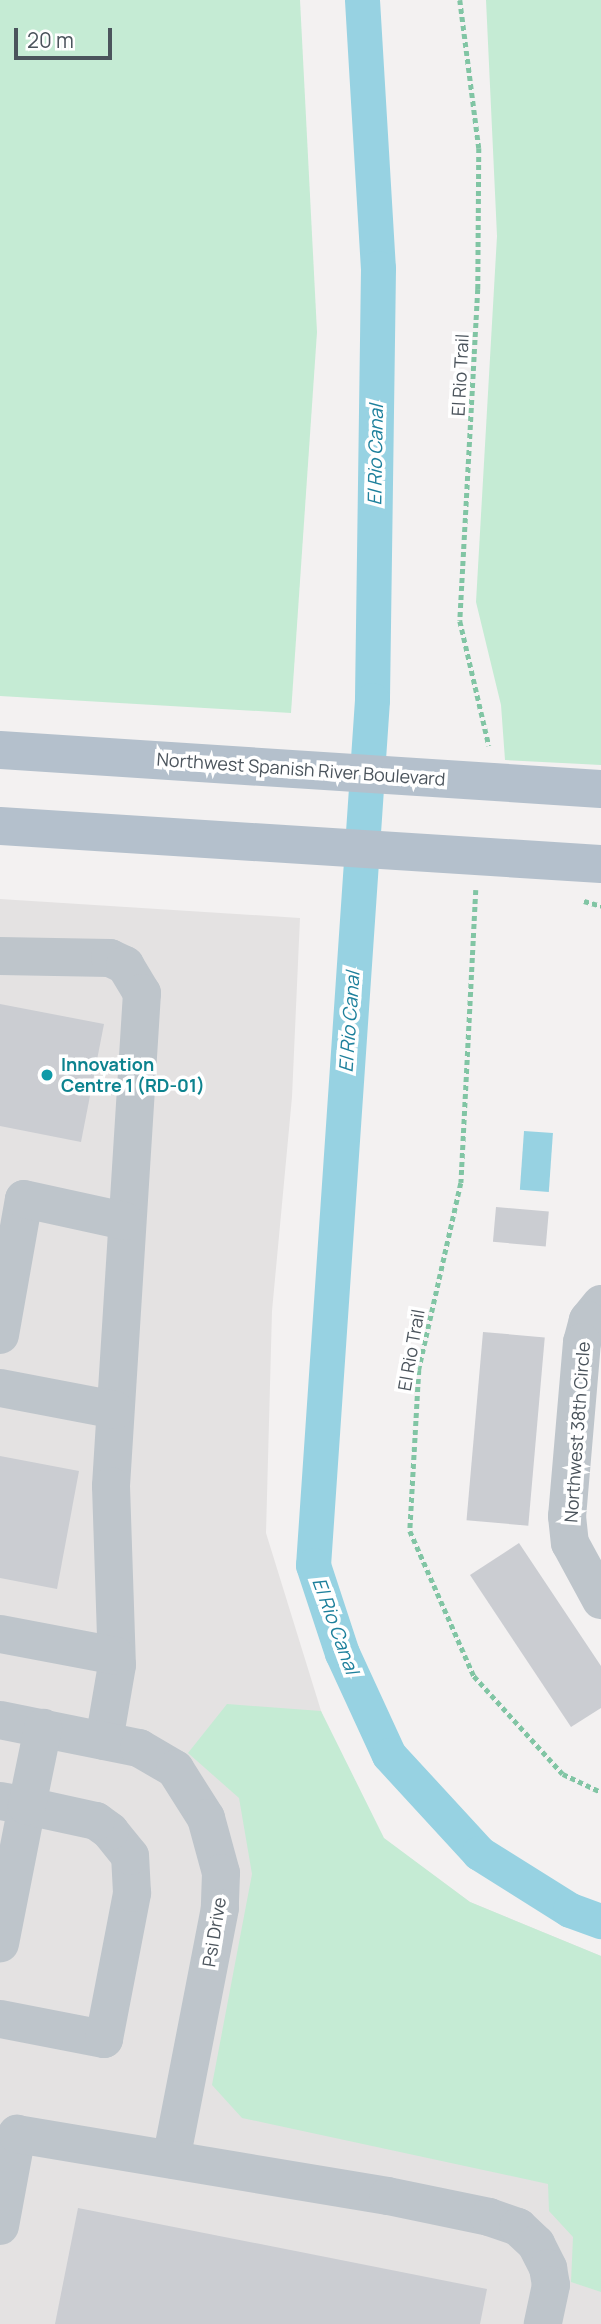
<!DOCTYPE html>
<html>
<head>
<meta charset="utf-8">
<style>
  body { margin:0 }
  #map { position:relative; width:601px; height:2324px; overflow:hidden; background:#f3f1f1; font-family:Manrope,sans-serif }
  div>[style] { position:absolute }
  .education>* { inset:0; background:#e4e2e2 }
  .green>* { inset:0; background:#c5ebd4 }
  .water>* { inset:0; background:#97d2e2; transform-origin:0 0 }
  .canal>* { height:35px; margin:-17.5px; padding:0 17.5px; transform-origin:17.5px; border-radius:17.5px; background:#97d2e2 }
  .building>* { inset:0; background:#cbcdd2; transform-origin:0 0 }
  .path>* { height:4.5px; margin-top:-2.25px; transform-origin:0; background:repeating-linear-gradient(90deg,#81c5a4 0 5px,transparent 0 8.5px) }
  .minor>* { height:38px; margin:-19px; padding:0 19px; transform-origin:19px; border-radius:19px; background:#bec5cb }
  .major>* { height:38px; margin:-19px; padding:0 19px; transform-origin:19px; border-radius:19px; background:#b4c0cc }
  .dots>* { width:19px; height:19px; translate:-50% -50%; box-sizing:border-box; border:4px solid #fff; border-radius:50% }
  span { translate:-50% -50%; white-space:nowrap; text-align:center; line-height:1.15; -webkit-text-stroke:7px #fff; paint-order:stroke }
  .street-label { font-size:18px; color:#4b545c }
  .culture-label { font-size:18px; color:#0d838f; font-weight:700 }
  .left { translate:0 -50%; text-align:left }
  .water-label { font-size:19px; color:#1e809c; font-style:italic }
  .scale { position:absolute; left:14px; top:28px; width:98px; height:32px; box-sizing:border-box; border:4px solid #4b545c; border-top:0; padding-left:9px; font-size:21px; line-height:24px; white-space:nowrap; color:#4b545c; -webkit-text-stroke:5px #fff; paint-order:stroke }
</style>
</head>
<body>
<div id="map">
  <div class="education">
    <div style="clip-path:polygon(0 899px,300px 918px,292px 1097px,272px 1311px,266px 1533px,322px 1714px,383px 1838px,470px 1902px,601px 1956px,601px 2324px,0 2324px)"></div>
  </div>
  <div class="green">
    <div style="clip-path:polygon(0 0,300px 0,317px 332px,291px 713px,0 696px)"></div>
    <div style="clip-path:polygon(486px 0,601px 0,601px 765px,505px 760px,501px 705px,476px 602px,497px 236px)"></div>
    <div style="clip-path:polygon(227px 1704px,321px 1711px,384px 1838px,470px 1902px,601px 1956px,601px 2292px,571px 2282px,573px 2237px,549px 2211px,548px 2184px,242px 2118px,212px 2085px,252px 1874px,239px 1798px,188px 1753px)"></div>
  </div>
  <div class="water">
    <div style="left:524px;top:1131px;width:29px;height:59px;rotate:4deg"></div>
  </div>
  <div class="canal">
    <div style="left:362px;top:0;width:268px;rotate:86.6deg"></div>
    <div style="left:378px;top:268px;width:432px;rotate:90.8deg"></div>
    <div style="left:372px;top:700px;width:867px;rotate:93.9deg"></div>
    <div style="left:313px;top:1565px;width:93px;rotate:71.8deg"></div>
    <div style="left:342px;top:1653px;width:112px;rotate:65.3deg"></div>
    <div style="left:389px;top:1755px;width:133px;rotate:47.4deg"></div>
    <div style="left:479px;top:1853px;width:107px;rotate:32.1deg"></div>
    <div style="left:570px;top:1910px;width:33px;rotate:20deg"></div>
  </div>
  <div class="building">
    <div style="clip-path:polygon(0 1004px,104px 1024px,81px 1142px,0 1126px)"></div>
    <div style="left:496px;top:1207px;width:53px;height:35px;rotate:5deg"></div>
    <div style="left:483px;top:1332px;width:62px;height:189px;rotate:5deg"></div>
    <div style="clip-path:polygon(0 1456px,79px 1471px,57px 1589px,0 1578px)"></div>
    <div style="clip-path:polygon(519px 1543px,601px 1666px,601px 1708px,571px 1727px,470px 1575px)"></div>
    <div style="clip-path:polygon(78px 2208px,487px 2289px,480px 2324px,55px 2324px)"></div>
  </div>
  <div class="path">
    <div style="left:460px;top:0;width:149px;rotate:82.7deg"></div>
    <div style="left:479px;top:148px;width:141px;rotate:90.4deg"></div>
    <div style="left:478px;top:289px;width:332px;rotate:93.1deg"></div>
    <div style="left:460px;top:621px;width:128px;rotate:76.9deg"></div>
    <div style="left:476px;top:890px;width:293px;rotate:92.9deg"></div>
    <div style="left:461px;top:1183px;width:192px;rotate:102.7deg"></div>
    <div style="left:419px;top:1370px;width:161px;rotate:93.2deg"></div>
    <div style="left:410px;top:1531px;width:158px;rotate:66.2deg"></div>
    <div style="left:474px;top:1676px;width:132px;rotate:47.8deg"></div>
    <div style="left:563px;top:1774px;width:42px;rotate:25.3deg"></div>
    <div style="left:584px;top:901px;width:18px;rotate:16deg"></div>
  </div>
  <div class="minor">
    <div style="left:0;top:956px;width:110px;rotate:1deg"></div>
    <div style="left:110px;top:958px;width:17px;rotate:25deg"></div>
    <div style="left:125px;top:965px;width:33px;rotate:59deg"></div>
    <div style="left:142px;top:993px;width:494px;rotate:93.6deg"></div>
    <div style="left:111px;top:1486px;width:179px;rotate:88.1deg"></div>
    <div style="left:117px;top:1665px;width:77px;rotate:99.7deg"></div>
    <div style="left:601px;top:1304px;width:21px;rotate:129deg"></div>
    <div style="left:588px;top:1320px;width:23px;rotate:105deg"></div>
    <div style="left:582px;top:1342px;width:175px;rotate:94.9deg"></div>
    <div style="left:567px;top:1516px;width:27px;rotate:84deg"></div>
    <div style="left:570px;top:1543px;width:65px;rotate:61.5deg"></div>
    <div style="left:0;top:1335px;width:138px;rotate:-80deg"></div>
    <div style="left:24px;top:1199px;width:103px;rotate:12.3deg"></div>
    <div style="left:0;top:1388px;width:117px;rotate:10.8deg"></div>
    <div style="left:0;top:1634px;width:118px;rotate:10.7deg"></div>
    <div style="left:0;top:1720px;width:142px;rotate:11.4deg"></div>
    <div style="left:139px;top:1748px;width:42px;rotate:30.3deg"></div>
    <div style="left:175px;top:1769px;width:58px;rotate:57.7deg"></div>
    <div style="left:206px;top:1818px;width:57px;rotate:74.7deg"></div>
    <div style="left:221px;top:1873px;width:35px;rotate:92deg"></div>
    <div style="left:220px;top:1908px;width:256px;rotate:101deg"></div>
    <div style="left:0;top:1801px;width:27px;rotate:10deg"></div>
    <div style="left:27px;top:1806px;width:140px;rotate:101.1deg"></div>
    <div style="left:0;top:2019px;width:106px;rotate:10.9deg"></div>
    <div style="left:104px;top:2039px;width:149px;rotate:-79.1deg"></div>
    <div style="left:132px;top:1893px;width:37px;rotate:-93deg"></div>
    <div style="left:130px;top:1856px;width:32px;rotate:-129deg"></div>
    <div style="left:110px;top:1831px;width:17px;rotate:-144deg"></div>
    <div style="left:96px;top:1821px;width:71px;rotate:-167.7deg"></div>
    <div style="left:27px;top:1806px;width:80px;rotate:-78.4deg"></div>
    <div style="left:0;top:2226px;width:94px;rotate:-79.5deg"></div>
    <div style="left:17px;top:2134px;width:376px;rotate:9.5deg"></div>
    <div style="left:388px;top:2196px;width:103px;rotate:11.7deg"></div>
    <div style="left:489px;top:2217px;width:31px;rotate:19deg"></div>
    <div style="left:518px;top:2227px;width:25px;rotate:43deg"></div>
    <div style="left:536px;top:2244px;width:27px;rotate:63deg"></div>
    <div style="left:548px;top:2268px;width:17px;rotate:80deg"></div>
    <div style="left:551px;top:2285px;width:40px;rotate:102deg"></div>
  </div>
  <div class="major">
    <div style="left:0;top:750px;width:602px;rotate:3.71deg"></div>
    <div style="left:0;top:826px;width:602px;rotate:3.62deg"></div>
  </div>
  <div class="dots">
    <div style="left:47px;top:1075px;background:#0f9aa8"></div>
  </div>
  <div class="street-label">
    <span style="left:460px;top:375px;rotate:-87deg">El Rio Trail</span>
    <span style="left:301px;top:769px;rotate:4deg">Northwest Spanish River Boulevard</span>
    <span style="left:411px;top:1350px;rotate:-80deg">El Rio Trail</span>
    <span style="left:577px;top:1432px;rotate:-86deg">Northwest 38th Circle</span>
    <span style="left:214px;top:1932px;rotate:-81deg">Psi Drive</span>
  </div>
  <div class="culture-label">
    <span class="left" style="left:61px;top:1075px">Innovation<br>Centre 1 (RD-01)</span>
  </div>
  <div class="water-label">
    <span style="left:376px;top:455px;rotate:-89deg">El Rio Canal</span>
    <span style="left:350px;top:1022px;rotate:-86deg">El Rio Canal</span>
    <span style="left:335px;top:1626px;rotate:70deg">El Rio Canal</span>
  </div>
  <div class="scale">20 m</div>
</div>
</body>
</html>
